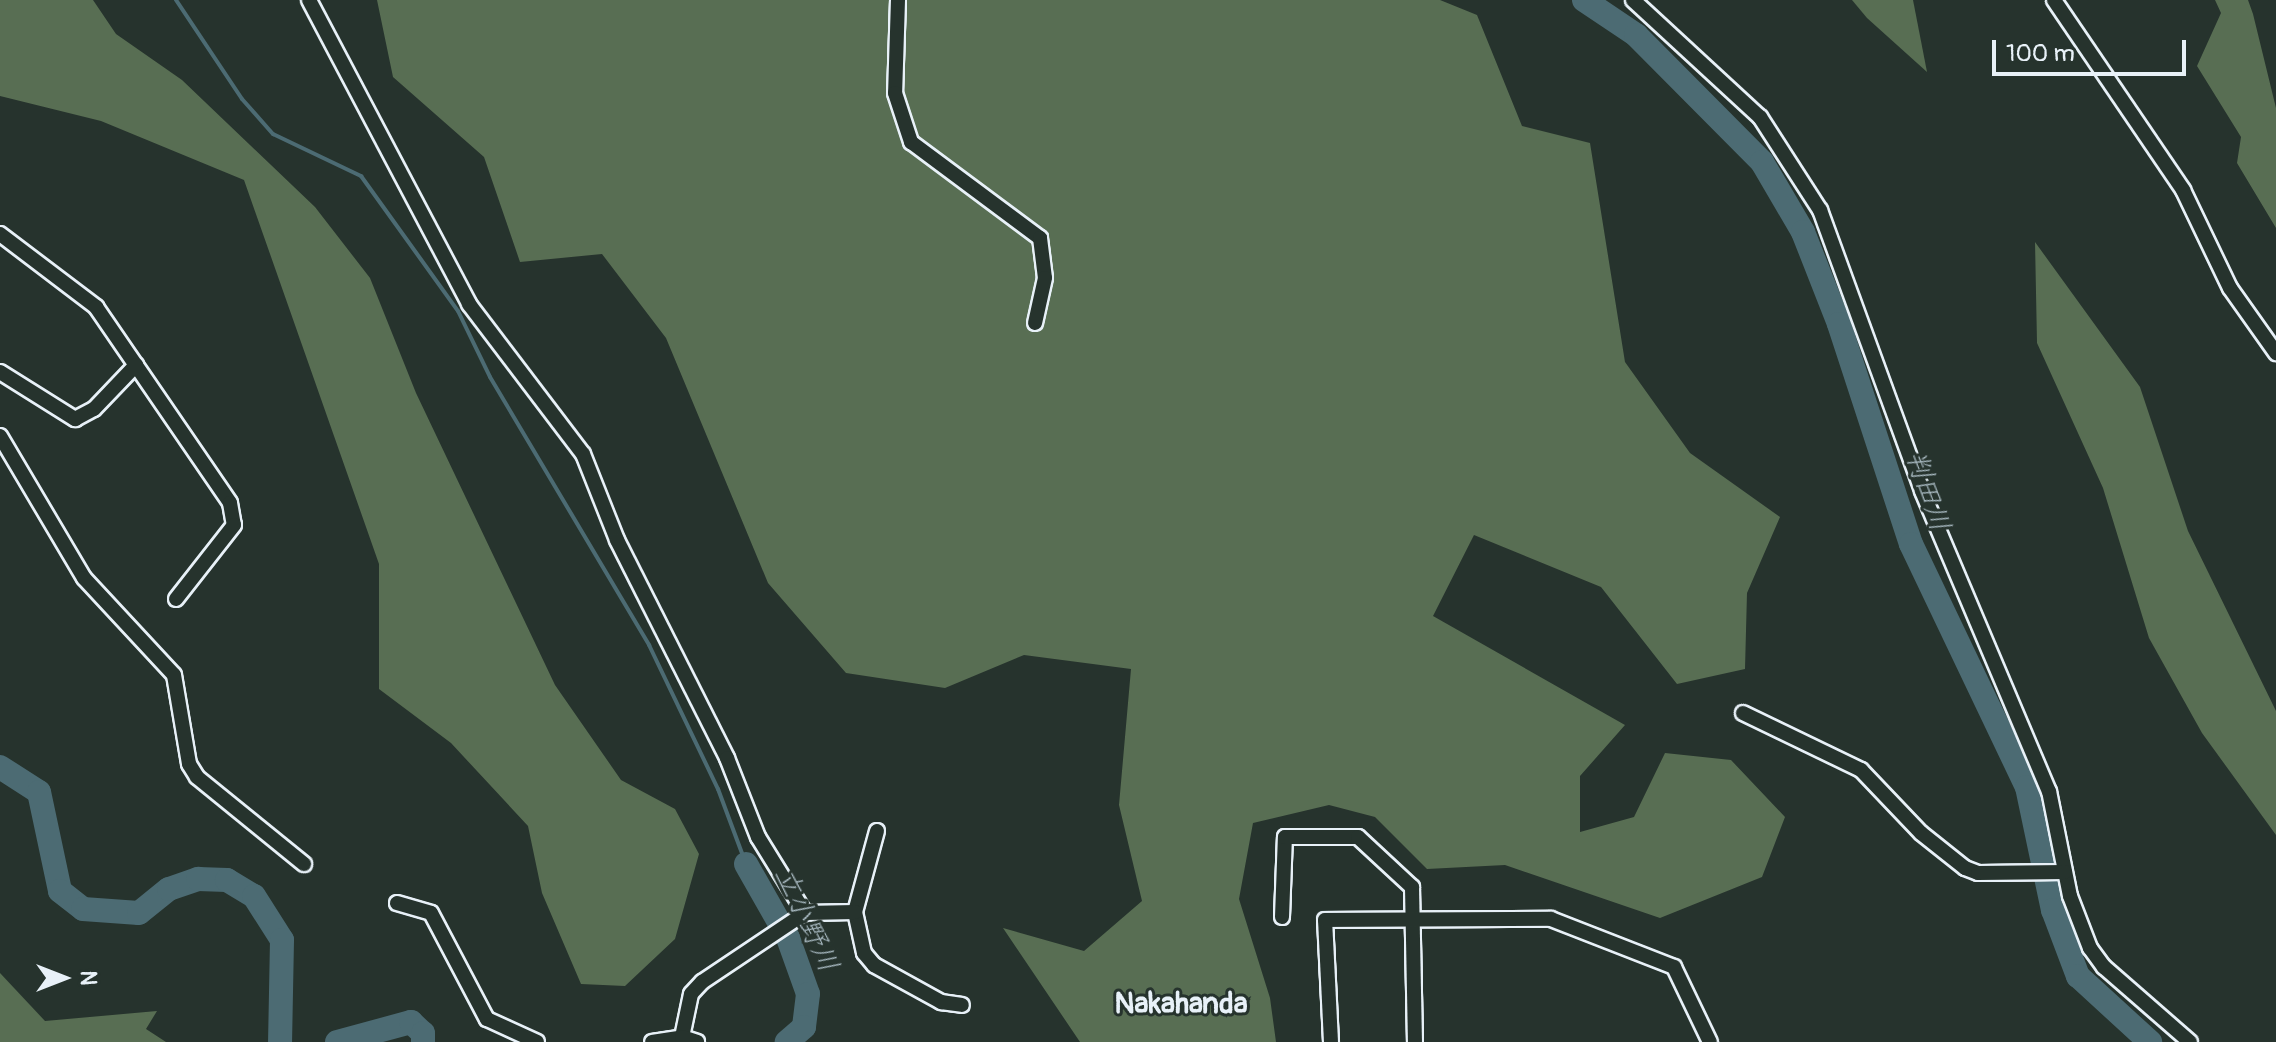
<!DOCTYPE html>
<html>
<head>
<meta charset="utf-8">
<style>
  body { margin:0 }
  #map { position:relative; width:2276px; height:1042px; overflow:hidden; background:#26332d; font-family:Pangolin,"Klee One",sans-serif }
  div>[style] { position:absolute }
  .green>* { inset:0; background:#586e53 }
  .stream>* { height:4px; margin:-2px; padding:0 2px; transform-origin:2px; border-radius:2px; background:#4c6b73 }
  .river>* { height:24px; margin:-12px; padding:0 12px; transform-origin:12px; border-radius:12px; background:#4c6b73 }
  .roads { filter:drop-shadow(2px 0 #e8f1f8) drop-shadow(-2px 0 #e8f1f8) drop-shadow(0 2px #e8f1f8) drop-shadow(0 -2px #e8f1f8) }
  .minor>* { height:14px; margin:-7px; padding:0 7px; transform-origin:7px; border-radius:7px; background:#26332d }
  span { translate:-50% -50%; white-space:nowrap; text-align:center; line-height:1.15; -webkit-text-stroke:6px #26332d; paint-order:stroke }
  .water-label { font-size:28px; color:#aabbc3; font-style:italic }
  .quarter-label { font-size:30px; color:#e8f1f8; font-weight:700 }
  .north { position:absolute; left:24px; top:938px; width:80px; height:80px; -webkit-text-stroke:6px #26332d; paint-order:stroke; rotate:90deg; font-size:22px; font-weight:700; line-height:32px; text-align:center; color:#e8f1f8 }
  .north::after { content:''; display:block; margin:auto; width:28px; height:36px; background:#e8f1f8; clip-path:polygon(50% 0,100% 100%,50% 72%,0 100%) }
  .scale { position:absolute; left:1992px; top:40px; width:194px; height:36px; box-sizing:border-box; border:4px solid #e8f1f8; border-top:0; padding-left:10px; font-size:24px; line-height:28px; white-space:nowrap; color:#e8f1f8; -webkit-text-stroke:6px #26332d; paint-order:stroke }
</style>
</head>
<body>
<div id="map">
  <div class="green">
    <div style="clip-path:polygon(0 0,93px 0,116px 34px,182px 80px,315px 207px,370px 278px,416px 393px,555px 685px,621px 780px,675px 809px,699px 854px,675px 939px,625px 986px,581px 984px,542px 893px,528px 826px,451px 743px,379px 689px,379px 564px,244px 180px,101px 121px,0 96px)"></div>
    <div style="clip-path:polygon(377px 0,1440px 0,1477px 15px,1522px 126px,1590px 143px,1625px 362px,1690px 453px,1780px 517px,1747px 593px,1745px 669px,1677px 684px,1601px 587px,1474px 535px,1433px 616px,1625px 725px,1580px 776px,1580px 832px,1634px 817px,1665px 753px,1731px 760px,1785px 817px,1762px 877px,1660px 918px,1505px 865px,1427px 869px,1375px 817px,1329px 805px,1253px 823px,1239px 899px,1270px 998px,1276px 1042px,1080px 1042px,1003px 928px,1084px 951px,1142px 901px,1119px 805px,1131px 669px,1024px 655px,945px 688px,846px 673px,768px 583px,666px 338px,602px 254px,520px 262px,484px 157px,393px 77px)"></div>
    <div style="clip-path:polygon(1852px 0,1913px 0,1927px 72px,1867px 18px)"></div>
    <div style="clip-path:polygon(2215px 0,2248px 0,2253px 14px,2276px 108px,2276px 228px,2237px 163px,2241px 137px,2197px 66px,2221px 13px)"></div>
    <div style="clip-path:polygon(2035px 242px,2140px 387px,2188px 531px,2276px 711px,2276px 835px,2202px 733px,2149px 638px,2103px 488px,2037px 343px)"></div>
    <div style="clip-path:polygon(0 973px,45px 1021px,157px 1011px,146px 1029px,166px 1042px,0 1042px)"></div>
  </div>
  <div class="stream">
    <div style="left:176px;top:0;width:119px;rotate:56.3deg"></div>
    <div style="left:242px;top:99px;width:47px;rotate:48.5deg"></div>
    <div style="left:273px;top:134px;width:98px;rotate:25.5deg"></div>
    <div style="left:361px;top:176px;width:166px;rotate:54.3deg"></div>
    <div style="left:458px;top:311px;width:73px;rotate:64.1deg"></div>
    <div style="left:490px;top:377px;width:312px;rotate:59.3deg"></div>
    <div style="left:649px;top:645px;width:160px;rotate:64.4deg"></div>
    <div style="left:718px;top:789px;width:80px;rotate:69.5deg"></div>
  </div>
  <div class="river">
    <div style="left:1584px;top:0;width:63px;rotate:33.9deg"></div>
    <div style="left:1636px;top:35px;width:179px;rotate:45.2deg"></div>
    <div style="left:1762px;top:162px;width:81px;rotate:59.6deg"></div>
    <div style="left:1803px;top:232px;width:99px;rotate:68.6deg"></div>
    <div style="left:1839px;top:324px;width:231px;rotate:71.9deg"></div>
    <div style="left:1911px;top:544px;width:269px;rotate:64.5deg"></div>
    <div style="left:2027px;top:787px;width:126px;rotate:78.1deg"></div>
    <div style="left:2053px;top:910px;width:71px;rotate:69.3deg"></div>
    <div style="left:2078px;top:976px;width:98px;rotate:42.5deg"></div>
    <div style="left:0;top:767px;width:46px;rotate:32.7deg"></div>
    <div style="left:39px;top:792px;width:101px;rotate:78deg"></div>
    <div style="left:60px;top:891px;width:29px;rotate:38deg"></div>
    <div style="left:83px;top:909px;width:56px;rotate:4.1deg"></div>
    <div style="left:139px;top:913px;width:38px;rotate:-39deg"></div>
    <div style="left:169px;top:889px;width:31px;rotate:-19deg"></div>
    <div style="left:198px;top:879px;width:29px;rotate:2deg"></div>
    <div style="left:227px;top:880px;width:31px;rotate:31deg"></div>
    <div style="left:254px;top:896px;width:52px;rotate:57.5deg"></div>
    <div style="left:282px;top:940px;width:102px;rotate:91.1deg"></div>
    <div style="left:746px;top:864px;width:85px;rotate:60.4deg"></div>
    <div style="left:788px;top:938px;width:59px;rotate:70.3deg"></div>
    <div style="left:808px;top:994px;width:33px;rotate:97deg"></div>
    <div style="left:804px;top:1027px;width:23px;rotate:139deg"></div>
    <div style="left:337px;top:1042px;width:77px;rotate:-15.1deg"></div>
    <div style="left:411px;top:1022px;width:16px;rotate:43deg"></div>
    <div style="left:423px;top:1033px;width:9px;rotate:90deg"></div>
  </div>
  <div class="roads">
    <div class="minor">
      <div style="left:309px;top:0;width:344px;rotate:62.2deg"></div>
      <div style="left:469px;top:304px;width:188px;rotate:52.8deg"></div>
      <div style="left:583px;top:454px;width:92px;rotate:68.4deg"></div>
      <div style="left:617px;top:540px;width:244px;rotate:63.2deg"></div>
      <div style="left:727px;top:758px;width:85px;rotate:68.6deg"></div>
      <div style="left:758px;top:837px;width:89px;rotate:58.3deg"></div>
      <div style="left:805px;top:913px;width:124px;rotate:146.2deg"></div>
      <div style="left:702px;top:982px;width:16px;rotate:133deg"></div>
      <div style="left:691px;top:994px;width:44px;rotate:101.8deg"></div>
      <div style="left:898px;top:0;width:93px;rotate:91.8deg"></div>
      <div style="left:895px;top:93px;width:52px;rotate:71.9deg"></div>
      <div style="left:911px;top:142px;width:161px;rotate:36.7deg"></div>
      <div style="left:1040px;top:238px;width:40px;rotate:82.9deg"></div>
      <div style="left:1045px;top:278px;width:46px;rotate:102.5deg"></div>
      <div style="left:1633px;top:0;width:173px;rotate:42.7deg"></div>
      <div style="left:1760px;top:117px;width:111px;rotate:57.2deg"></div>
      <div style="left:1820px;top:210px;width:299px;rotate:70deg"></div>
      <div style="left:1922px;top:491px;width:326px;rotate:67.1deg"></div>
      <div style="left:2049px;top:791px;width:107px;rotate:78.7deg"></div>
      <div style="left:2070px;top:896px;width:56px;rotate:69deg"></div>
      <div style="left:2090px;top:948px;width:24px;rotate:54deg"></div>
      <div style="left:2104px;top:967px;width:114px;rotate:41.1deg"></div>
      <div style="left:2054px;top:0;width:230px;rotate:55.8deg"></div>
      <div style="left:2183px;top:190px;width:109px;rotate:64.4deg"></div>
      <div style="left:2230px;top:288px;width:80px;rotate:54.7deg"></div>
      <div style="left:0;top:234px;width:121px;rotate:37.2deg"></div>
      <div style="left:96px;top:307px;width:237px;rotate:55.6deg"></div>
      <div style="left:230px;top:503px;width:22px;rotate:80deg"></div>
      <div style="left:234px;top:525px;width:94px;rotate:128.1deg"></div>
      <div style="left:0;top:372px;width:89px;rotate:32.1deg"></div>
      <div style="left:75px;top:419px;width:21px;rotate:-28deg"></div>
      <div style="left:94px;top:409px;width:61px;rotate:-46.3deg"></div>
      <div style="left:0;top:436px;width:165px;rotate:59.4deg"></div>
      <div style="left:84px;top:578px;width:132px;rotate:47.1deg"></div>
      <div style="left:174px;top:675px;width:90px;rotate:80.4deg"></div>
      <div style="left:189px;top:764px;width:15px;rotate:58deg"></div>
      <div style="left:197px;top:777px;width:138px;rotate:39.1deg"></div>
      <div style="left:1743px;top:713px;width:131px;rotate:25.8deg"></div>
      <div style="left:1861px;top:770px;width:87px;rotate:46.4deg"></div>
      <div style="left:1921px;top:833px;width:56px;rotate:38.5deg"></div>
      <div style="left:1965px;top:868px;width:14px;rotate:21deg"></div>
      <div style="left:1978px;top:873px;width:87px;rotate:-0.7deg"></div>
      <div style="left:877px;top:831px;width:84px;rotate:105.2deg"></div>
      <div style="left:855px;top:912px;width:42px;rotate:77.6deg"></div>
      <div style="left:864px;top:953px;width:16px;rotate:50deg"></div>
      <div style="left:874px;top:965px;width:77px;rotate:28.9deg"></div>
      <div style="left:941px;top:1002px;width:21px;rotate:8deg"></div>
      <div style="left:397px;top:903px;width:35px;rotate:16deg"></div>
      <div style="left:431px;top:913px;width:120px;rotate:62.2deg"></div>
      <div style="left:487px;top:1019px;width:55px;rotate:24.7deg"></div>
      <div style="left:805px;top:913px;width:50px;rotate:-1.1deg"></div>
      <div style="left:1282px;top:917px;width:80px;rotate:-87.9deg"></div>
      <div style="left:1285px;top:837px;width:73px"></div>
      <div style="left:1358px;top:837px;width:74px;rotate:42.8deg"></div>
      <div style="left:1412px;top:887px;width:155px;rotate:88.9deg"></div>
      <div style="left:652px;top:1042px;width:30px;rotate:-9deg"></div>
      <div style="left:682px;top:1037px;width:16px;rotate:18deg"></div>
      <div style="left:1331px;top:1042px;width:122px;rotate:-92.8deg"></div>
      <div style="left:1325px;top:920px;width:226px;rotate:-0.3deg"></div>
      <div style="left:1551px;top:919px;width:132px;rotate:21.3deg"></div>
      <div style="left:1674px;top:967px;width:83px;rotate:64.4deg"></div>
    </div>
  </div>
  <div class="water-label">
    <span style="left:1927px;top:491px;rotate:71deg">判田川</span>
    <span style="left:806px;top:920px;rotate:65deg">立小野川</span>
  </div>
  <div class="quarter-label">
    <span style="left:1181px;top:1004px">Nakahanda</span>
  </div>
  <div class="north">N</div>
  <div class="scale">100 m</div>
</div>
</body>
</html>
